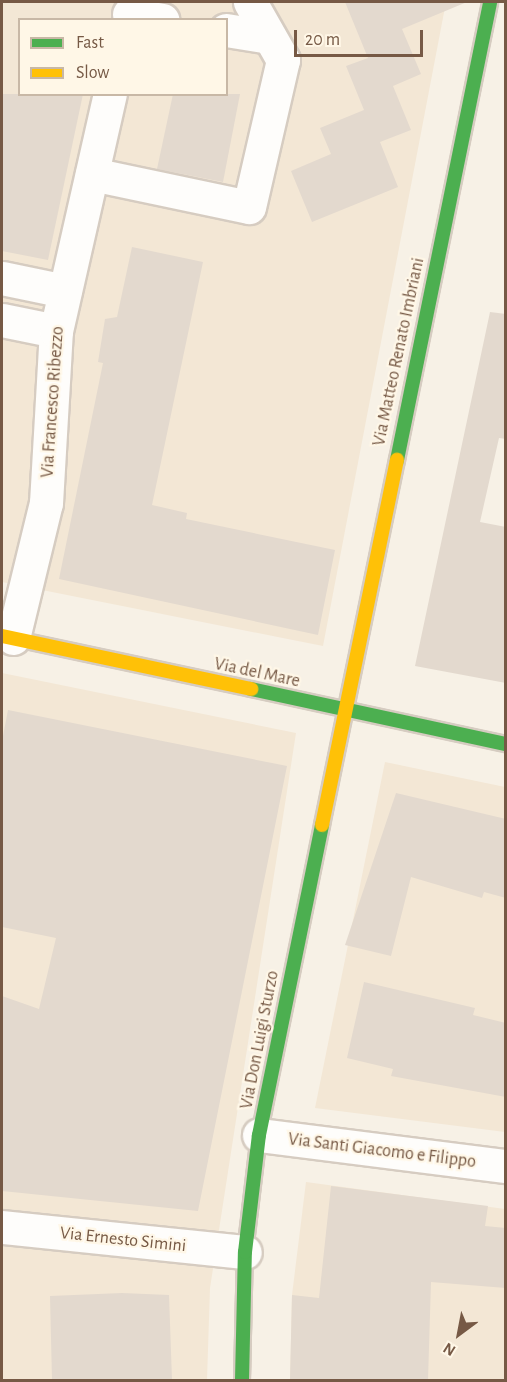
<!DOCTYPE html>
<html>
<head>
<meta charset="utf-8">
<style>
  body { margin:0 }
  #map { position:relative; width:507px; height:1382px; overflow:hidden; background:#f7f1e6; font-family:"Alegreya Sans",sans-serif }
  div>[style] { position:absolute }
  .residential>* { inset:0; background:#f3e7d5 }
  .building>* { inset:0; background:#e3d9ce }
  .roads { filter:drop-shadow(2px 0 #d6ccc1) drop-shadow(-2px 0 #d6ccc1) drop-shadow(0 2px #d6ccc1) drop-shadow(0 -2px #d6ccc1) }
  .street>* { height:33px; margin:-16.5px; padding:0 16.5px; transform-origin:16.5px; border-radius:16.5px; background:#fefdfb }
  .fast>* { height:14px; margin:-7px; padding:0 7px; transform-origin:7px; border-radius:7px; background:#4caf50 }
  .slow>* { height:14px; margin:-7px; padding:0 7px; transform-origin:7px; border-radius:7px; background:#ffc107 }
  span { translate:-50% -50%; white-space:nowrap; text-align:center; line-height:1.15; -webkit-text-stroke:4.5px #fff7e7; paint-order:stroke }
  .street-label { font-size:18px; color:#765945 }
  .frame { position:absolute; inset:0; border:3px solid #765945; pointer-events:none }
  .legend { position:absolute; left:18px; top:18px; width:210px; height:78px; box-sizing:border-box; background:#fff7e7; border:2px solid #c8b8a6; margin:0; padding:8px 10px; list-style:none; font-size:18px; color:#765945 }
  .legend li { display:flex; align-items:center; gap:12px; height:30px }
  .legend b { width:30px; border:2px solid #c8b8a6 }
  .north { position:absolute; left:429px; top:1304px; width:60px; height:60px; -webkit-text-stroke:4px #fff7e7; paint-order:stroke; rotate:212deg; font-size:16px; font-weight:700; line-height:24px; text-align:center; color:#765945 }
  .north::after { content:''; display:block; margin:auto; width:21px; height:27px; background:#765945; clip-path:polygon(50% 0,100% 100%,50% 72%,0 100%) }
  .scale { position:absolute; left:294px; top:30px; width:129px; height:27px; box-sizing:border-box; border:3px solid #765945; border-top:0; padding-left:8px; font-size:18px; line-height:21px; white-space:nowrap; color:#765945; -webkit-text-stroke:4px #fff7e7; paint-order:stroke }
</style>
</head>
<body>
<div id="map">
  <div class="residential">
    <div style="clip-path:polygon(evenodd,2px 2px,446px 2px,323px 646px,2px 582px,2px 2px,20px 20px,226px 20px,226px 94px,20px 94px,20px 20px)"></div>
    <div style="clip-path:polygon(2px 673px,296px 733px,210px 1288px,207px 1380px,2px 1380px)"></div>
    <div style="clip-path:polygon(385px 762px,505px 787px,505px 1132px,315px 1108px)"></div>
    <div style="clip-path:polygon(306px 1182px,505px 1209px,505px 1380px,290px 1380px,292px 1295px)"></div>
  </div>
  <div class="building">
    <div style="clip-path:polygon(345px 2px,467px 2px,402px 29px,421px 74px,393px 86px,411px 130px,380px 142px,398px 187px,312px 222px,291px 171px,331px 154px,320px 128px,364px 110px,346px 66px,368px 58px)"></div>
    <div style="clip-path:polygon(2px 94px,83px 94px,48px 260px,2px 251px)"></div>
    <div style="clip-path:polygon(173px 94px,240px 94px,223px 182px,157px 169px)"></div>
    <div style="clip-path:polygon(132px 247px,203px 262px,152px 505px,187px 513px,186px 519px,335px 550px,318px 635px,59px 579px,103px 363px,98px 362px,105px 319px,117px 317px)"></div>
    <div style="clip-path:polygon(490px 312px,506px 314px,506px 439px,499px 438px,480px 522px,506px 527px,506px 683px,415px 666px)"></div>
    <div style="clip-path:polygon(8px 710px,287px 766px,198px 1211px,2px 1191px,2px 996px,39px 1009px,56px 938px,2px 927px,2px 741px)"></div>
    <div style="clip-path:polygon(396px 793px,506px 819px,506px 898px,484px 892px,482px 898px,411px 877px,391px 956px,345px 945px)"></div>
    <div style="clip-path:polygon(364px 982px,475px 1008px,473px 1015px,506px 1023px,506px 1097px,391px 1076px,393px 1069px,347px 1058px)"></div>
    <div style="clip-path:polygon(331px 1186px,488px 1206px,485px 1226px,506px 1228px,506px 1288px,431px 1282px,428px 1380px,290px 1380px,292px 1295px,319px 1298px)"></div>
    <div style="clip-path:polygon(122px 1293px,169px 1295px,172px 1380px,52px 1380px,50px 1296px)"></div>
  </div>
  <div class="roads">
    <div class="street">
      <div style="left:129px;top:14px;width:34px;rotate:10deg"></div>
      <div style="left:226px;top:30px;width:44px;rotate:9.2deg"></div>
      <div style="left:92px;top:174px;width:160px;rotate:11.9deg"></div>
      <div style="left:249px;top:207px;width:151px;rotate:-77deg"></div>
      <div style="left:283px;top:60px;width:67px;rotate:-119.6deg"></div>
      <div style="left:2px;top:278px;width:64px;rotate:11.7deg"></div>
      <div style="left:2px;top:320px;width:55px;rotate:11.5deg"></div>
      <div style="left:13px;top:638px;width:139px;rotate:-76.3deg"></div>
      <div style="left:46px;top:503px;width:172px;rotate:-86.7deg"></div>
      <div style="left:56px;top:331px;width:243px;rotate:-77.2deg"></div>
      <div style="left:259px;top:1135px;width:249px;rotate:7.2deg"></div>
      <div style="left:2px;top:1227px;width:244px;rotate:5.9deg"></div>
    </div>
    <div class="fast">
      <div style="left:397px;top:460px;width:467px;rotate:-78.5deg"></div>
      <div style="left:251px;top:689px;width:261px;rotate:12.2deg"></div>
      <div style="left:242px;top:1380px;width:128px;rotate:-88.7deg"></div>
      <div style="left:245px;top:1252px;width:118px;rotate:-83.2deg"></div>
      <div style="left:259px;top:1135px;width:316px;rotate:-78.5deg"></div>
    </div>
    <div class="slow">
      <div style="left:2px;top:636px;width:255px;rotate:12deg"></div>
      <div style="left:322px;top:825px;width:373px;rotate:-78.4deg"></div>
    </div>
  </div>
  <div class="street-label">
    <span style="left:399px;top:352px;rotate:-78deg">Via Matteo Renato Imbriani</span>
    <span style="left:53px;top:402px;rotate:-86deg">Via Francesco Ribezzo</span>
    <span style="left:257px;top:673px;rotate:12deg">Via del Mare</span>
    <span style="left:260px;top:1040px;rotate:-79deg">Via Don Luigi Sturzo</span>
    <span style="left:382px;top:1151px;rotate:7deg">Via Santi Giacomo e Filippo</span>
    <span style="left:123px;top:1240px;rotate:6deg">Via Ernesto Simini</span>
  </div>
  <div class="frame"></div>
  <ul class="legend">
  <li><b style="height:8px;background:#4caf50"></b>Fast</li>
  <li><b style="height:8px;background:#ffc107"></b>Slow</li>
  </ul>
  <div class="north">N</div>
  <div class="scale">20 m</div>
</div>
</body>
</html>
